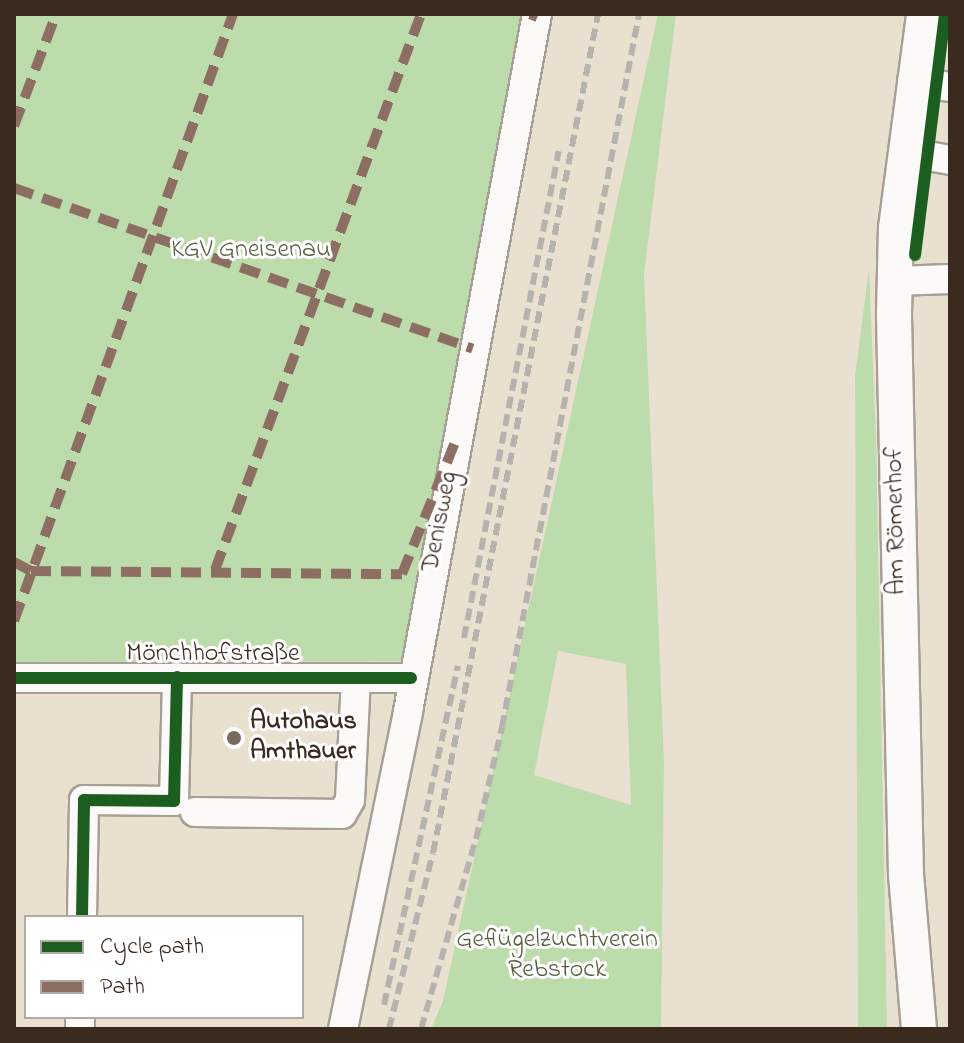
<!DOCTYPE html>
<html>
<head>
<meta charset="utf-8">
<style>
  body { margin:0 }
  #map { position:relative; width:964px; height:1043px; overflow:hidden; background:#eae0d0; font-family:"Indie Flower",sans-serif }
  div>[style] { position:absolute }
  .green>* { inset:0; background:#bddcac }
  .roads { filter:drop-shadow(2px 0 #a79f95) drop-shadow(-2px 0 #a79f95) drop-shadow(0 2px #a79f95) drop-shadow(0 -2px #a79f95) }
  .minor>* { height:28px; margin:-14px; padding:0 14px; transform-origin:14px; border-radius:14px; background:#fcfaf8 }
  .major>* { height:34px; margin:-17px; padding:0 17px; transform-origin:17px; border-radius:17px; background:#fcfaf8 }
  .rail>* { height:6px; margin-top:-3px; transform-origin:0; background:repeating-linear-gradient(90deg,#b6b3af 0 12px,transparent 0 18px) }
  .quiet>* { height:10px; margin-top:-5px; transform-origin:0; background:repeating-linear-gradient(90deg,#8d6e63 0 20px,transparent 0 30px) }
  .cycleway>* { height:12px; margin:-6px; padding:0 6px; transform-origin:6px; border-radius:6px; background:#1b5e20 }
  .dots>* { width:22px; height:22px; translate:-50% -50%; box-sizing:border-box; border:4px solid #fff; border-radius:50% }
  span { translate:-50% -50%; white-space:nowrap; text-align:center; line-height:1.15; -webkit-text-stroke:6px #fff; paint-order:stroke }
  .park-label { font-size:26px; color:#575e40 }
  .street-label { font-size:26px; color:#3b2a1e }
  .poi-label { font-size:26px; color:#3b2a1e; font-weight:700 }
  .left { translate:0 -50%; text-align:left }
  .frame { position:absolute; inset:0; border:16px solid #3b2a1e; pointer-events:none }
  .legend { position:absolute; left:24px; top:915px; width:280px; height:104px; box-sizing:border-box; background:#fff; border:2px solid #b1aaa5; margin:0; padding:10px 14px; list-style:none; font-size:24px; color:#3b2a1e }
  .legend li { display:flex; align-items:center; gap:16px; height:40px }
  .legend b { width:40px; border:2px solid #b1aaa5 }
</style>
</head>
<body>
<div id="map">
  <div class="green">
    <div style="clip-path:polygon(14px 14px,541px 14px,409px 661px,14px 662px)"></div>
    <div style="clip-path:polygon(evenodd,658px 14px,676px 14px,644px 275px,664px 761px,661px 1029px,431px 1029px,443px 1001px,658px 14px,558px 651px,626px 664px,631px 805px,534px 775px,558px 651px)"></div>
    <div style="clip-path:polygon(869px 268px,876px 439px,887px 1029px,858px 1029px,855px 376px)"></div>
  </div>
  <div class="roads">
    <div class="minor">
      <div style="left:912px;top:81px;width:38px;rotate:9deg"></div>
      <div style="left:905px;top:152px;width:46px;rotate:10.1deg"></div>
      <div style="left:895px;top:281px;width:55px;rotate:-2.1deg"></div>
      <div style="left:14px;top:678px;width:397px"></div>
      <div style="left:195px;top:812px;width:147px;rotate:0.8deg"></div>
      <div style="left:342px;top:814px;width:16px;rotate:-60deg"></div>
      <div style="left:350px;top:800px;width:122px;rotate:-87.2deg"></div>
      <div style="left:82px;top:917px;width:117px;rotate:-89deg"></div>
      <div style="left:84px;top:800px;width:90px;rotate:0.6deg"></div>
      <div style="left:174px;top:801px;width:124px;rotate:-88.6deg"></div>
      <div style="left:80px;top:1029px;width:12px;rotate:-90deg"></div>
      <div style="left:343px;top:1029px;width:325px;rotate:-78.4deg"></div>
      <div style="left:408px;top:711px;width:709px;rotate:-79.51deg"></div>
    </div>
    <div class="major">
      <div style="left:919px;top:1029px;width:155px;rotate:-94.8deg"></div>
      <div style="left:906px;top:875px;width:561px;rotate:-91.23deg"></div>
      <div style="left:894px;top:314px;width:86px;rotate:-88.7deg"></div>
      <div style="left:896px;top:228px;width:216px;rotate:-82.5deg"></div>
    </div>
  </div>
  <div class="rail">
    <div style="left:464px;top:638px;width:496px;rotate:-79deg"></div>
    <div style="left:384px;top:1005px;width:347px;rotate:-77.7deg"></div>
    <div style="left:389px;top:1029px;width:181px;rotate:-76deg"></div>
    <div style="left:433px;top:853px;width:855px;rotate:-78.87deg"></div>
    <div style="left:421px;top:1029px;width:198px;rotate:-73.9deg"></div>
    <div style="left:476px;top:839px;width:115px;rotate:-76.9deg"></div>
    <div style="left:502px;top:727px;width:726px;rotate:-79.12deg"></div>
  </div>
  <div class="quiet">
    <div style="left:530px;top:14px;width:8px;rotate:23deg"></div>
    <div style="left:14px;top:126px;width:120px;rotate:-69.4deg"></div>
    <div style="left:14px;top:188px;width:486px;rotate:19.3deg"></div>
    <div style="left:14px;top:562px;width:19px;rotate:28deg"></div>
    <div style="left:31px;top:571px;width:371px;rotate:0.5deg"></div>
    <div style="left:402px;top:574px;width:150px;rotate:-68.1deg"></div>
    <div style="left:215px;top:570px;width:593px;rotate:-69.67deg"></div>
    <div style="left:14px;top:621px;width:645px;rotate:-70.16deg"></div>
  </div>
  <div class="cycleway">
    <div style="left:915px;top:255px;width:243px;rotate:-82.9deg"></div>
    <div style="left:14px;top:678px;width:397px"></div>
    <div style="left:82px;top:917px;width:117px;rotate:-89deg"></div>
    <div style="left:84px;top:800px;width:90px;rotate:0.6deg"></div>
    <div style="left:174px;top:801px;width:124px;rotate:-88.6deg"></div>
  </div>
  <div class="dots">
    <div style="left:234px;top:738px;background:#786a5c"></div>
  </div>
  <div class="park-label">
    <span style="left:251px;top:251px">KGV Gneisenau</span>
    <span style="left:557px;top:956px">Geflügelzuchtverein<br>Rebstock</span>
  </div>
  <div class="street-label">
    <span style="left:897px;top:521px;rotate:-91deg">Am Römerhof</span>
    <span style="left:441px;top:522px;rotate:-79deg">Denisweg</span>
    <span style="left:213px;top:655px">Mönchhofstraße</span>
  </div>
  <div class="poi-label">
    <span class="left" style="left:250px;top:738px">Autohaus<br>Amthauer</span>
  </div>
  <div class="frame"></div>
  <ul class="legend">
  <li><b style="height:10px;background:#1b5e20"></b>Cycle path</li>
  <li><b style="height:10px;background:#8d6e63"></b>Path</li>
  </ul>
</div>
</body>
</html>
